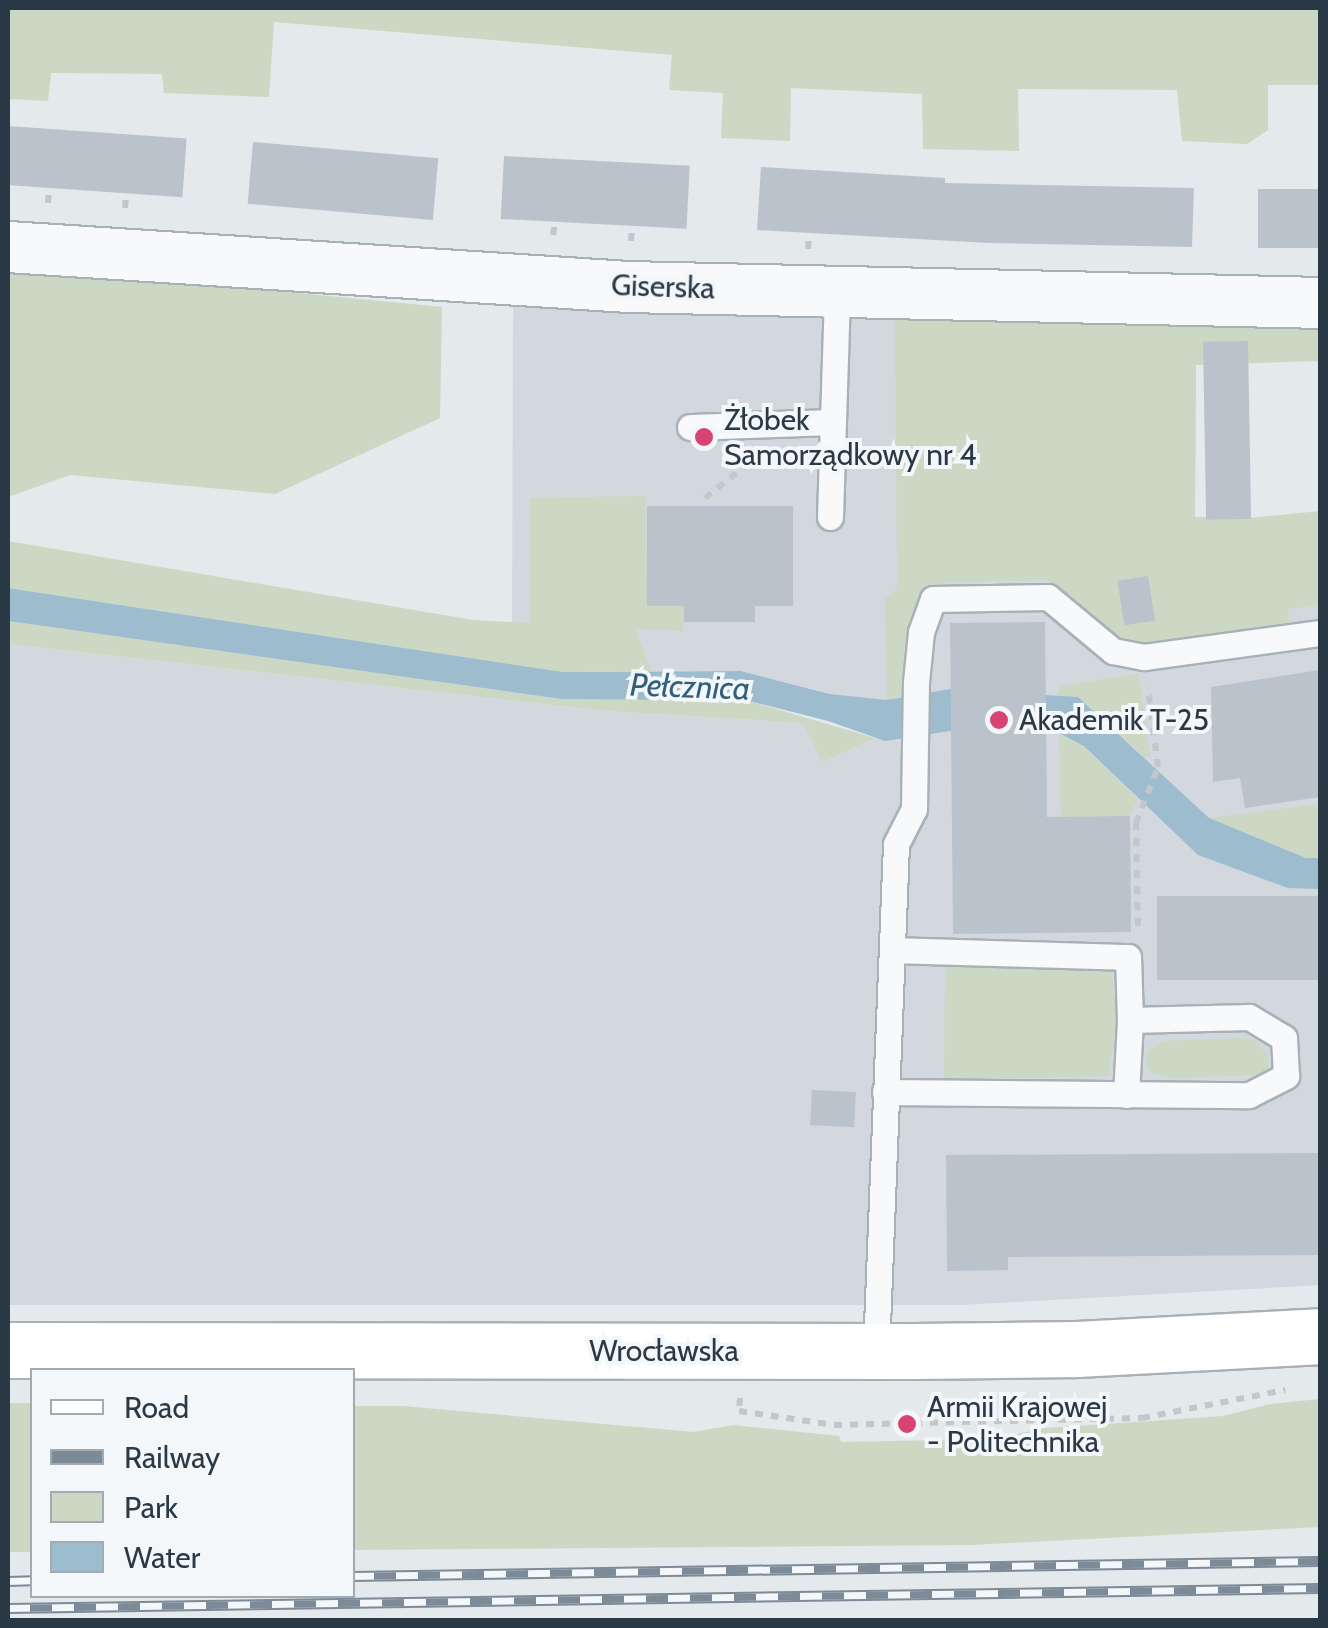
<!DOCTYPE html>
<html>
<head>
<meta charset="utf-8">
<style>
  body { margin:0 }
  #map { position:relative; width:1328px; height:1628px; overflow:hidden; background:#e4e9ec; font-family:Cabin,sans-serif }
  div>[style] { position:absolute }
  .built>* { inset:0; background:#d2d8de }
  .green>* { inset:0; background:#ccd7c4; transform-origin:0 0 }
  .water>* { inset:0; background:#9dbdce }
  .building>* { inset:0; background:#bac3cb; transform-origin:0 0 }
  .path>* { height:6px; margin-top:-3px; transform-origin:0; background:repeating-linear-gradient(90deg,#c2c7cb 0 8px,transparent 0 16px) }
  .roads { filter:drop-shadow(2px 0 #a8b1b7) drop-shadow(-2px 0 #a8b1b7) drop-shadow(0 2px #a8b1b7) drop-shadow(0 -2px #a8b1b7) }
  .service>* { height:25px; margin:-12.5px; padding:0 12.5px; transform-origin:12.5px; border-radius:12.5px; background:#f7f9fa }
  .minor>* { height:50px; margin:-25px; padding:0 25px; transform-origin:25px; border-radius:25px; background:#f7f9fa }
  .secondary>* { height:55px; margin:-27.5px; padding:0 27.5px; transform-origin:27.5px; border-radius:27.5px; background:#fff }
  .rail>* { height:11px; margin-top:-5.5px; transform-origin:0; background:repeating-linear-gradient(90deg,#f4f7f9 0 22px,#7c8b97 0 44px); box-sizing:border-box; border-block:2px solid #7c8b97 }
  .dots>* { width:28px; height:28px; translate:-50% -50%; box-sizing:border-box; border:5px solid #f4f7f9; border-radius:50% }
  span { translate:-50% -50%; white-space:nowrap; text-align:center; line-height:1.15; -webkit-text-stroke:8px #f4f7f9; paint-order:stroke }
  .street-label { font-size:30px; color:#2a3946 }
  .poi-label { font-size:30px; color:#2a3946 }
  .left { translate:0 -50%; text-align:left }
  .water-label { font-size:32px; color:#31607d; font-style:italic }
  .frame { position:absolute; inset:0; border:10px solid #2a3946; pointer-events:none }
  .legend { position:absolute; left:30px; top:1368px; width:325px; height:230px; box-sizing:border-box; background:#f4f7f9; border:2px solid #a3abb1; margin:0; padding:12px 18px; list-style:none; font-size:30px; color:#2a3946 }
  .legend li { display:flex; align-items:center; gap:20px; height:50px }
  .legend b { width:50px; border:2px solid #a3abb1 }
</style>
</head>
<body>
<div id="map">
  <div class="built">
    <div style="clip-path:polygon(513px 307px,895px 313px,895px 330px,1196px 337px,1195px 517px,1215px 617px,1320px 605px,1320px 1285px,961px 1305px,8px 1305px,8px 644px,607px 711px,804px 723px,823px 761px,888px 732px,887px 701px,831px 694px,741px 671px,651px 671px,636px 629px,512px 622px)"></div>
  </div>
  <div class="green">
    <div style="clip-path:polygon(8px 8px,1320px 8px,1320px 85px,1268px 85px,1268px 130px,1247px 144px,1182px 141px,1177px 90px,1018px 89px,1019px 151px,923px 149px,922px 94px,791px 88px,790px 141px,721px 138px,723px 93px,669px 90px,672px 55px,274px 22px,269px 97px,164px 93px,162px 74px,51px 73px,48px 101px,8px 99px)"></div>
    <div style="clip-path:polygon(8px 265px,442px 307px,440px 418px,275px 494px,70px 475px,8px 497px)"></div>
    <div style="clip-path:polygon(895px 313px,1320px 320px,1320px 361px,1196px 365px,1195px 517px,1250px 518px,1320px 511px,1320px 605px,1288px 609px,1290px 628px,1141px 646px,1112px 641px,1089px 615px,1047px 580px,948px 582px,922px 597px,904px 651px,903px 695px,887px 701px,885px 599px,897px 588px)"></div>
    <div style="clip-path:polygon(646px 496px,647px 605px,684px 606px,683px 631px,636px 629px,651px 671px,563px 672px,8px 588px,8px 541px,473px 620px,530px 623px,530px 498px)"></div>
    <div style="clip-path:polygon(8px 621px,561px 699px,749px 701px,875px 738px,822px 762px,803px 723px,607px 711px,8px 644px)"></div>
    <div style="clip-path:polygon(1139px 674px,1150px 756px,1146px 758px,1078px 697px,1059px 698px,1059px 686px)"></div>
    <div style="clip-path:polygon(1059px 733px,1084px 746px,1138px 799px,1126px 822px,1061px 823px)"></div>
    <div style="clip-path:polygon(1320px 804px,1320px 858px,1306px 858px,1209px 818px)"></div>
    <div style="clip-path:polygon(945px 963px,1111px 967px,1118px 1022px,1108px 1076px,944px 1080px)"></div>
    <div style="clip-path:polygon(1243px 1038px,1256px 1040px,1268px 1055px,1269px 1068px,1260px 1075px,1169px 1078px,1152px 1073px,1146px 1064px,1148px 1051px,1164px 1041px)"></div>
    <div style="clip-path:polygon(1320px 1399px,1320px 1527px,972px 1545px,353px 1550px,353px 1406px,403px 1406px,694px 1432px,733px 1425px,839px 1436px,841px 1442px,993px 1439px,1046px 1428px,1223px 1416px,1270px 1404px)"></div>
    <div style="left:8px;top:1403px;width:24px;height:149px"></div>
  </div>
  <div class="water">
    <div style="clip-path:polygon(8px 588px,563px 672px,741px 671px,830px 694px,887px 700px,950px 689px,1078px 697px,1209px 818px,1306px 858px,1320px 858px,1320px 889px,1288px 888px,1198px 855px,1084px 746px,1059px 733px,950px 731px,885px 741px,828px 721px,749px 701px,561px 699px,8px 621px)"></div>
  </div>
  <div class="building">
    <div style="left:8px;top:126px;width:179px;height:59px;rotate:4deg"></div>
    <div style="left:253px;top:142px;width:186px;height:62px;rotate:5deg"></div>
    <div style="left:504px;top:156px;width:186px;height:63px;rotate:3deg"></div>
    <div style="clip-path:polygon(761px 167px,945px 178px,945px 183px,1194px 188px,1192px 247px,988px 243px,757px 230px)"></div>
    <div style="left:1258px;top:189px;width:62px;height:59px"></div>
    <div style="left:1248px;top:341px;width:178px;height:45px;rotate:89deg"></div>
    <div style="clip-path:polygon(647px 506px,793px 506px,793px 606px,755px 606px,755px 622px,684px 622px,684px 606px,647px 606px)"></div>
    <div style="left:1148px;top:576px;width:45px;height:31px;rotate:81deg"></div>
    <div style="clip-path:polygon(1045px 622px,1047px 817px,1130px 816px,1131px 932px,953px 934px,950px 623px)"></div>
    <div style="clip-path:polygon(1320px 670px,1320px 797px,1245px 808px,1240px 778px,1213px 782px,1211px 687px)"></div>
    <div style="left:1320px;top:896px;width:84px;height:163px;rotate:90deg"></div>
    <div style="left:812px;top:1090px;width:44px;height:35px;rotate:3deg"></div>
    <div style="clip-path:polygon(1320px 1153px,1320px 1255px,1008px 1257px,1008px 1270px,947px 1271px,946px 1155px)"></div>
  </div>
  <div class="path">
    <div style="left:48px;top:203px;width:15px;rotate:-86deg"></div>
    <div style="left:125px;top:208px;width:14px;rotate:-86deg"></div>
    <div style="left:553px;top:235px;width:13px;rotate:-81deg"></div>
    <div style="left:631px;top:241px;width:15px;rotate:-86deg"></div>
    <div style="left:808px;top:249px;width:16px;rotate:-86deg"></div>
    <div style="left:705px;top:498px;width:63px;rotate:-38.5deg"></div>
    <div style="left:1138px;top:926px;width:103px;rotate:-91.1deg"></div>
    <div style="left:1136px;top:823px;width:60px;rotate:-68.6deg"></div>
    <div style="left:1158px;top:767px;width:80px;rotate:-97.2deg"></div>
    <div style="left:740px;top:1398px;width:13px;rotate:94deg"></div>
    <div style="left:739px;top:1411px;width:96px;rotate:8.4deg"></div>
    <div style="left:834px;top:1425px;width:308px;rotate:-1.3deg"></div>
    <div style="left:1142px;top:1418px;width:146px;rotate:-11.1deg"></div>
  </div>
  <div class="roads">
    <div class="service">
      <div style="left:690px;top:427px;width:143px;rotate:-2deg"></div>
      <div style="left:830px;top:517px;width:226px;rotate:-88.2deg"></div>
      <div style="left:885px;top:1092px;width:364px;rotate:0.5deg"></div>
      <div style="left:1249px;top:1095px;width:42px;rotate:-27.2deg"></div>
      <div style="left:1286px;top:1076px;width:38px;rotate:-93deg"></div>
      <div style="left:1284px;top:1038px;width:41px;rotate:-149deg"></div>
      <div style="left:1249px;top:1017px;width:119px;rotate:178.6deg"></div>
      <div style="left:1130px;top:1020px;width:63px;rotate:-91.8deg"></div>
      <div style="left:1128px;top:957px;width:233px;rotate:-178.3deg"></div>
      <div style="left:1126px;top:1095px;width:75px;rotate:-86.9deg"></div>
      <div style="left:876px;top:1351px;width:507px;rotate:-87.74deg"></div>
      <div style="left:896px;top:844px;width:39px;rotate:-63deg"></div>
      <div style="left:914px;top:809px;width:127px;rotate:-89.1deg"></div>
      <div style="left:916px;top:682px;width:50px;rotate:-84.3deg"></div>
      <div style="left:921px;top:632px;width:35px;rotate:-70deg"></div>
      <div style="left:933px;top:599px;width:115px;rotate:-1deg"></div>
      <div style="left:1048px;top:597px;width:85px;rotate:39.7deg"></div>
      <div style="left:1113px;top:651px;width:32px;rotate:11deg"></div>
      <div style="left:1144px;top:657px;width:178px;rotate:-7.8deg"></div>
    </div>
    <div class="minor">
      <div style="left:8px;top:247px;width:621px;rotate:3.69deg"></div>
      <div style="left:628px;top:287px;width:692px;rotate:1.32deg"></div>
    </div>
    <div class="secondary">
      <div style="left:8px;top:1350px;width:904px;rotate:0.06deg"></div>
      <div style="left:912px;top:1351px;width:164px;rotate:-0.7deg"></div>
      <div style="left:1076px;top:1349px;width:244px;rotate:-3deg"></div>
    </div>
  </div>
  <div class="rail">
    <div style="left:352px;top:1576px;width:968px;rotate:-0.89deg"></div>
    <div style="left:8px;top:1581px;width:24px;rotate:-2deg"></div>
    <div style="left:8px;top:1608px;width:1312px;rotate:-0.87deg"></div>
  </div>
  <div class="dots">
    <div style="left:704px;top:437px;background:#d74373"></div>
    <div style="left:999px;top:720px;background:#d74373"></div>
    <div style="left:907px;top:1424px;background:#d74373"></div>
  </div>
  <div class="street-label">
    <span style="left:663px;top:287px;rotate:2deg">Giserska</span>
    <span style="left:664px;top:1351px">Wrocławska</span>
  </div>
  <div class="poi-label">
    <span class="left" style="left:724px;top:437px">Żłobek<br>Samorządkowy nr 4</span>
    <span class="left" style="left:1019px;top:720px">Akademik T-25</span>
    <span class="left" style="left:927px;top:1424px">Armii Krajowej<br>- Politechnika</span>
  </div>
  <div class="water-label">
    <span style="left:690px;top:687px;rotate:2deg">Pełcznica</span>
  </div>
  <div class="frame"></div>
  <ul class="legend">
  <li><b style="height:12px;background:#fff"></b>Road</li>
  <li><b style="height:12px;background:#7c8b97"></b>Railway</li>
  <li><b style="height:28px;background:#ccd7c4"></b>Park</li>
  <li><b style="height:28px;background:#9dbdce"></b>Water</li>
  </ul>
</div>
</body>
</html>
